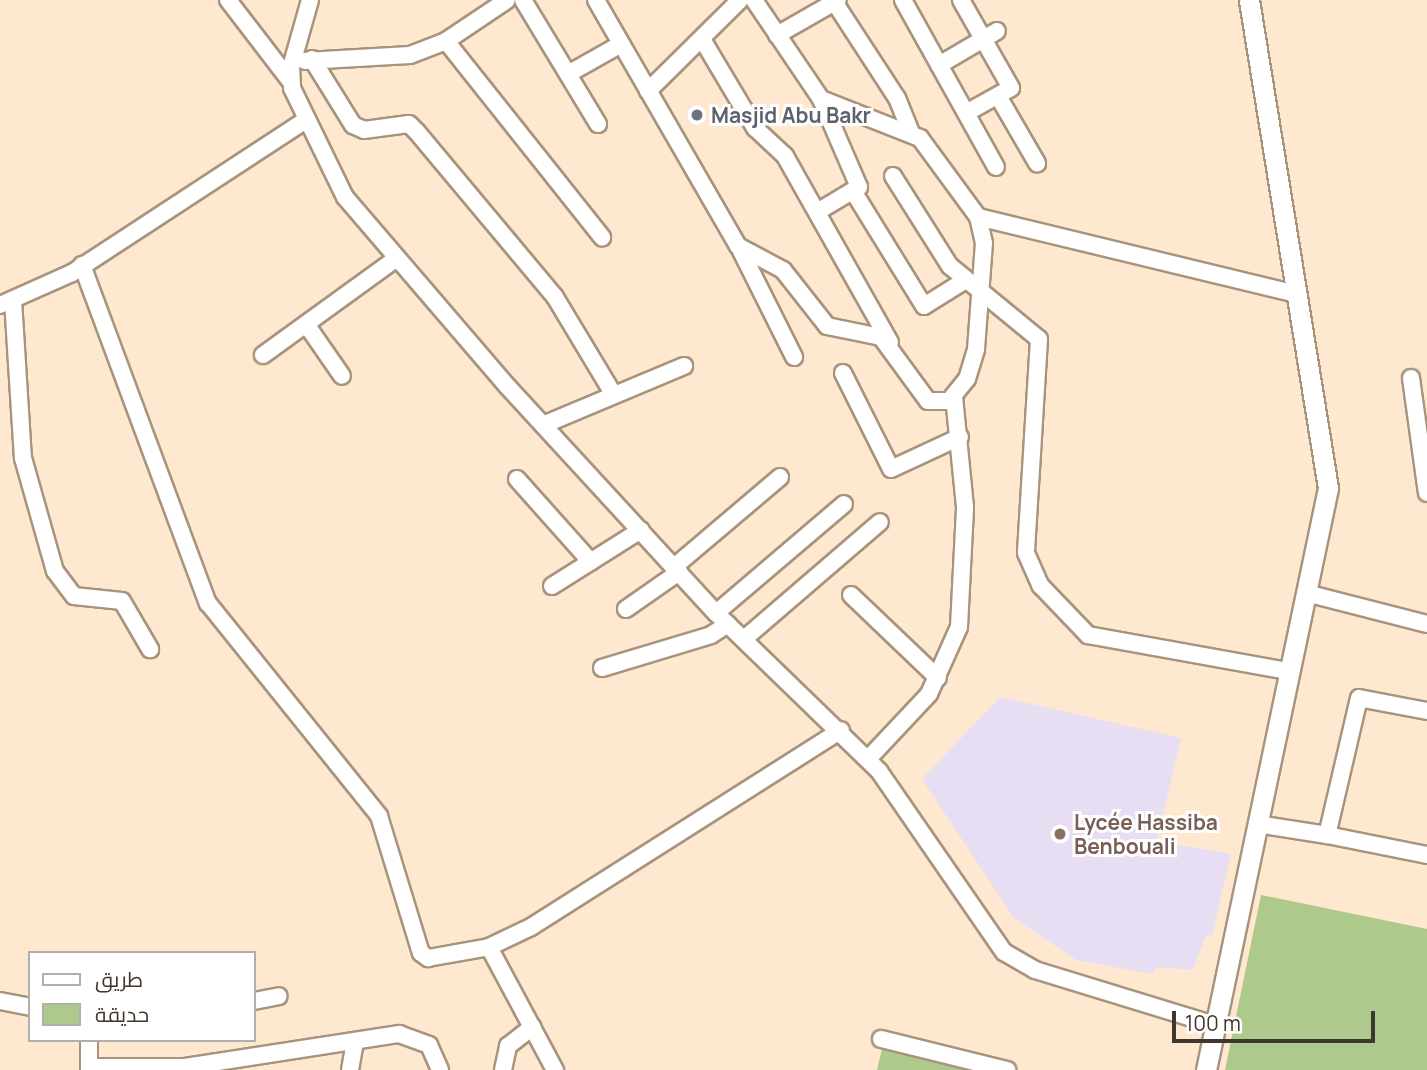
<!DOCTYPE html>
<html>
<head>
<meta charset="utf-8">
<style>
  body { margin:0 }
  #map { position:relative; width:1427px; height:1070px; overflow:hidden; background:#fee8d0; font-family:Manrope,Cairo,sans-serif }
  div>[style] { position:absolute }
  .education>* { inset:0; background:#e7def3 }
  .green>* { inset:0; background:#adc98c }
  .roads { filter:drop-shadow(2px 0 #a8947d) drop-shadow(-2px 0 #a8947d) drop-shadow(0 2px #a8947d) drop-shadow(0 -2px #a8947d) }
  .minor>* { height:16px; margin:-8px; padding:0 8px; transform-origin:8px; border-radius:8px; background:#fff }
  .tertiary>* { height:19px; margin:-9.5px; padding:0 9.5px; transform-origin:9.5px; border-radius:9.5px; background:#fff }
  .dots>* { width:19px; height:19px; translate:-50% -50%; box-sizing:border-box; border:4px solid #fff; border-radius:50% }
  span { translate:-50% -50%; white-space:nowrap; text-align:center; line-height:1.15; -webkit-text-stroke:6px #fff; paint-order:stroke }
  .worship-label { font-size:21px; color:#5b616d; font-weight:700 }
  .left { translate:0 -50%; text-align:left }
  .education-label { font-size:21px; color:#785e54; font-weight:700 }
  .legend { position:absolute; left:28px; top:951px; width:228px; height:91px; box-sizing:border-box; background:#fff; border:2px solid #b2afab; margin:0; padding:9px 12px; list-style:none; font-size:21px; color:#3f362d }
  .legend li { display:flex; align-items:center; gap:14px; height:35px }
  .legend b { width:35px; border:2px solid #b2afab }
  .scale { position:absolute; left:1172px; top:1011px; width:203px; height:32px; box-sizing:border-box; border:4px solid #3f362d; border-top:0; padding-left:9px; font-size:21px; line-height:24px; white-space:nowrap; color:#3f362d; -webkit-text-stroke:5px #fff; paint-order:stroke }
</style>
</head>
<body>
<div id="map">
  <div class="education">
    <div style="clip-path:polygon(1000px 697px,1181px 738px,1157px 841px,1231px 854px,1212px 936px,1206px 935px,1193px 970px,1155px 967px,1153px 974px,1076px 960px,1014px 918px,922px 779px)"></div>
  </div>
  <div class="green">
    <div style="clip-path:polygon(1261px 895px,1427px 929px,1427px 1070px,1225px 1070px)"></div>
    <div style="clip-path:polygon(882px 1049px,972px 1070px,877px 1070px)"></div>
  </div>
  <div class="roads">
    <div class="minor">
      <div style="left:228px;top:0;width:103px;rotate:52.5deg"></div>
      <div style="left:310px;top:0;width:70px;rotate:105.8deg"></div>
      <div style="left:291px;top:67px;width:21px;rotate:87deg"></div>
      <div style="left:292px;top:88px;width:121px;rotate:64.1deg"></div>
      <div style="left:345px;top:197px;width:250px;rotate:49.4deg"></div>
      <div style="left:508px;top:387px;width:307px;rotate:47.4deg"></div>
      <div style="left:716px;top:613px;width:227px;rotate:44.1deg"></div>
      <div style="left:879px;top:771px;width:220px;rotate:55.4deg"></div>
      <div style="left:1004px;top:952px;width:36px;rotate:30deg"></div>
      <div style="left:1035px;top:970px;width:188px;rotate:17deg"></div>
      <div style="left:523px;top:0;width:145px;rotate:58.8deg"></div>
      <div style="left:596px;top:0;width:284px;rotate:60deg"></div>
      <div style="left:738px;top:246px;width:51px;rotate:28.1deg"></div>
      <div style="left:783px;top:270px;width:71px;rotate:51.8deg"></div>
      <div style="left:827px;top:326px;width:55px;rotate:11.5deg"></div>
      <div style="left:881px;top:337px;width:79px;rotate:53.7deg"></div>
      <div style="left:928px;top:401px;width:21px"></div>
      <div style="left:949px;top:401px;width:28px;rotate:-51deg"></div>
      <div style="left:967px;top:379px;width:31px;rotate:-73deg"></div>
      <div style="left:976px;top:349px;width:106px;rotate:-85.7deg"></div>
      <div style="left:984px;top:243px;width:27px;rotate:-103deg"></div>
      <div style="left:978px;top:217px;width:98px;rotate:-126.3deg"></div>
      <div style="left:920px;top:138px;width:106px;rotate:-158.5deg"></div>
      <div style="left:821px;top:99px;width:120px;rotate:-124.1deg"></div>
      <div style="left:833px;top:0;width:117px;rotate:56.9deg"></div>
      <div style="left:897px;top:98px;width:37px;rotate:68deg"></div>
      <div style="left:903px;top:0;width:191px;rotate:60.9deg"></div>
      <div style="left:961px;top:0;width:101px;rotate:60.4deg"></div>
      <div style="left:1011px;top:88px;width:51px;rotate:150.9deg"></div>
      <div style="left:777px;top:35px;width:70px;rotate:-29.8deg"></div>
      <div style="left:702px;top:39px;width:104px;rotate:59.2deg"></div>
      <div style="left:755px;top:128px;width:41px;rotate:43deg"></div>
      <div style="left:785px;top:156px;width:214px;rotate:60.6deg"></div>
      <div style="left:446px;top:41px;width:251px;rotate:51.5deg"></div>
      <div style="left:312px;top:59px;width:78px;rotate:58.2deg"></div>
      <div style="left:353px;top:125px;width:12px;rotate:24deg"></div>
      <div style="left:364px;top:130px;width:45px;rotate:-7.6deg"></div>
      <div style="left:409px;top:124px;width:11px;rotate:45deg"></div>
      <div style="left:417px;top:132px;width:215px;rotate:50.1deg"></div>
      <div style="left:555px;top:297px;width:114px;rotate:59deg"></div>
      <div style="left:305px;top:61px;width:105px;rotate:-3.3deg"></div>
      <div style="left:410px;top:55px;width:39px;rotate:-21deg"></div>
      <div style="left:446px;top:41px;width:73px;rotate:-33.9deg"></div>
      <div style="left:939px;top:65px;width:67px;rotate:-30.4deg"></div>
      <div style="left:568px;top:74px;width:61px;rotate:-29.5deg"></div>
      <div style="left:648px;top:91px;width:129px;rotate:-44.7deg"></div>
      <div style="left:998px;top:96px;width:78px;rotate:59.8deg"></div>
      <div style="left:893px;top:176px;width:107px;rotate:57.7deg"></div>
      <div style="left:950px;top:266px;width:115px;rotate:39.4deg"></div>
      <div style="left:1039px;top:339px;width:214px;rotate:93.5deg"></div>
      <div style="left:1026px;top:553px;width:36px;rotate:66deg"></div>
      <div style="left:1041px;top:586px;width:68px;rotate:46.2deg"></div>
      <div style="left:1088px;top:635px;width:204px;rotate:10.2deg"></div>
      <div style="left:853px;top:191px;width:135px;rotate:58.3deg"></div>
      <div style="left:924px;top:306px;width:47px;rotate:-32deg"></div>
      <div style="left:817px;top:212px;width:49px;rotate:-30.8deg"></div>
      <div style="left:859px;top:187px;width:96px;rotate:-113.4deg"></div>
      <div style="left:978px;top:217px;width:327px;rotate:13.6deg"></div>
      <div style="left:739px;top:247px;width:123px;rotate:63.4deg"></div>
      <div style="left:82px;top:265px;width:361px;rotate:69.6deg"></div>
      <div style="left:208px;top:603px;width:273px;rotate:51.2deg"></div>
      <div style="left:379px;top:816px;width:143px;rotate:73deg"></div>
      <div style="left:421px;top:953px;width:9px;rotate:36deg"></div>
      <div style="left:428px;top:958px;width:62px;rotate:-10.2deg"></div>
      <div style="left:489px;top:947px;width:47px;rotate:-25.5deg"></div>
      <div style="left:531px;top:927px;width:367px;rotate:-32.4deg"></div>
      <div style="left:13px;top:300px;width:158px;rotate:86.4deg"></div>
      <div style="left:23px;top:458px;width:117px;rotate:74.2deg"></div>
      <div style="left:55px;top:571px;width:31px;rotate:53deg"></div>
      <div style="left:74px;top:596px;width:48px;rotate:5.9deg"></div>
      <div style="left:122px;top:601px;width:56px;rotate:59.7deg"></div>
      <div style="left:0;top:305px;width:79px;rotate:-24deg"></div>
      <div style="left:72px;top:273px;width:276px;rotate:-33.2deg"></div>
      <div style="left:306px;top:324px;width:63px;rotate:55.3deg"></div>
      <div style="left:263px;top:355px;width:165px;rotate:-35.9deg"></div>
      <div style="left:843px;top:373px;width:107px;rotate:63.4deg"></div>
      <div style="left:891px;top:469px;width:76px;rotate:-24.9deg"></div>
      <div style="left:1411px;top:378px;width:116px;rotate:82.1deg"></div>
      <div style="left:543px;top:425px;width:153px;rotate:-22.7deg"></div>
      <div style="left:517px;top:479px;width:111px;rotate:48.3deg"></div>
      <div style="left:674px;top:567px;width:139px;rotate:-40.3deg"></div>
      <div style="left:552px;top:586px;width:105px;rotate:-32.2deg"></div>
      <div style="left:1306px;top:593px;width:125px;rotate:14.4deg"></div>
      <div style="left:851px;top:595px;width:120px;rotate:43.7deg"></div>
      <div style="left:626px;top:609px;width:65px;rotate:-34.9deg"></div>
      <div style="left:716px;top:613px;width:168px;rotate:-40.4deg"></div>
      <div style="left:744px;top:639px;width:179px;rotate:-40.7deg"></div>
      <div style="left:602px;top:668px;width:114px;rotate:-16.8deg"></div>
      <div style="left:711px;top:635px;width:20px;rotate:-33deg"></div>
      <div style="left:1427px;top:711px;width:69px;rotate:-169.2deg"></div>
      <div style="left:1359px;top:698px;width:141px;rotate:103.1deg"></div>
      <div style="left:1327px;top:835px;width:102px;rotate:11.3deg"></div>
      <div style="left:868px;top:759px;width:89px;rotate:-46.8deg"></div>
      <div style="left:929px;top:694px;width:73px;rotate:-65.9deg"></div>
      <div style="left:959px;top:627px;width:120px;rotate:-87.1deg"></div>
      <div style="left:965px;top:507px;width:112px;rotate:-95.7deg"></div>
      <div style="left:1257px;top:824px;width:71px;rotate:8.9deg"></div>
      <div style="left:489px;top:947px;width:140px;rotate:61.8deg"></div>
      <div style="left:0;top:1001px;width:31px;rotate:11deg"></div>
      <div style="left:254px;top:1001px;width:25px;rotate:-11deg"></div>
      <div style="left:881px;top:1039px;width:130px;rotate:13.8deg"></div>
      <div style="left:89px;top:1067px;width:96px"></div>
      <div style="left:185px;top:1067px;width:217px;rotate:-8.8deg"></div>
      <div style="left:399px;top:1034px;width:32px;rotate:20deg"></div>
      <div style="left:429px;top:1045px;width:27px;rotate:66deg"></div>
      <div style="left:89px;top:1070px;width:30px;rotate:-90deg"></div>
      <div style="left:350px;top:1070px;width:28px;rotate:-80deg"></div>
      <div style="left:503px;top:1070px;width:25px;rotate:-78deg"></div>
      <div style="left:508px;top:1046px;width:31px;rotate:-38deg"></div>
    </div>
    <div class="tertiary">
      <div style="left:1206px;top:1070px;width:595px;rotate:-78.16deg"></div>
      <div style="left:1328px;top:488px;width:494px;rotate:-99.2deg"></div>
    </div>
  </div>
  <div class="dots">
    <div style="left:697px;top:115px;background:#6b7280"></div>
    <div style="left:1060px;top:834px;background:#8d6e63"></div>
  </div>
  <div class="worship-label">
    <span class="left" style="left:711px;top:115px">Masjid Abu Bakr</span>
  </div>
  <div class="education-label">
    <span class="left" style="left:1074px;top:834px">Lycée Hassiba<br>Benbouali</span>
  </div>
  <ul class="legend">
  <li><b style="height:9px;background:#fff"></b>طريق</li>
  <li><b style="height:19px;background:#adc98c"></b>حديقة</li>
  </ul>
  <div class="scale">100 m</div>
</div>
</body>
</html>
